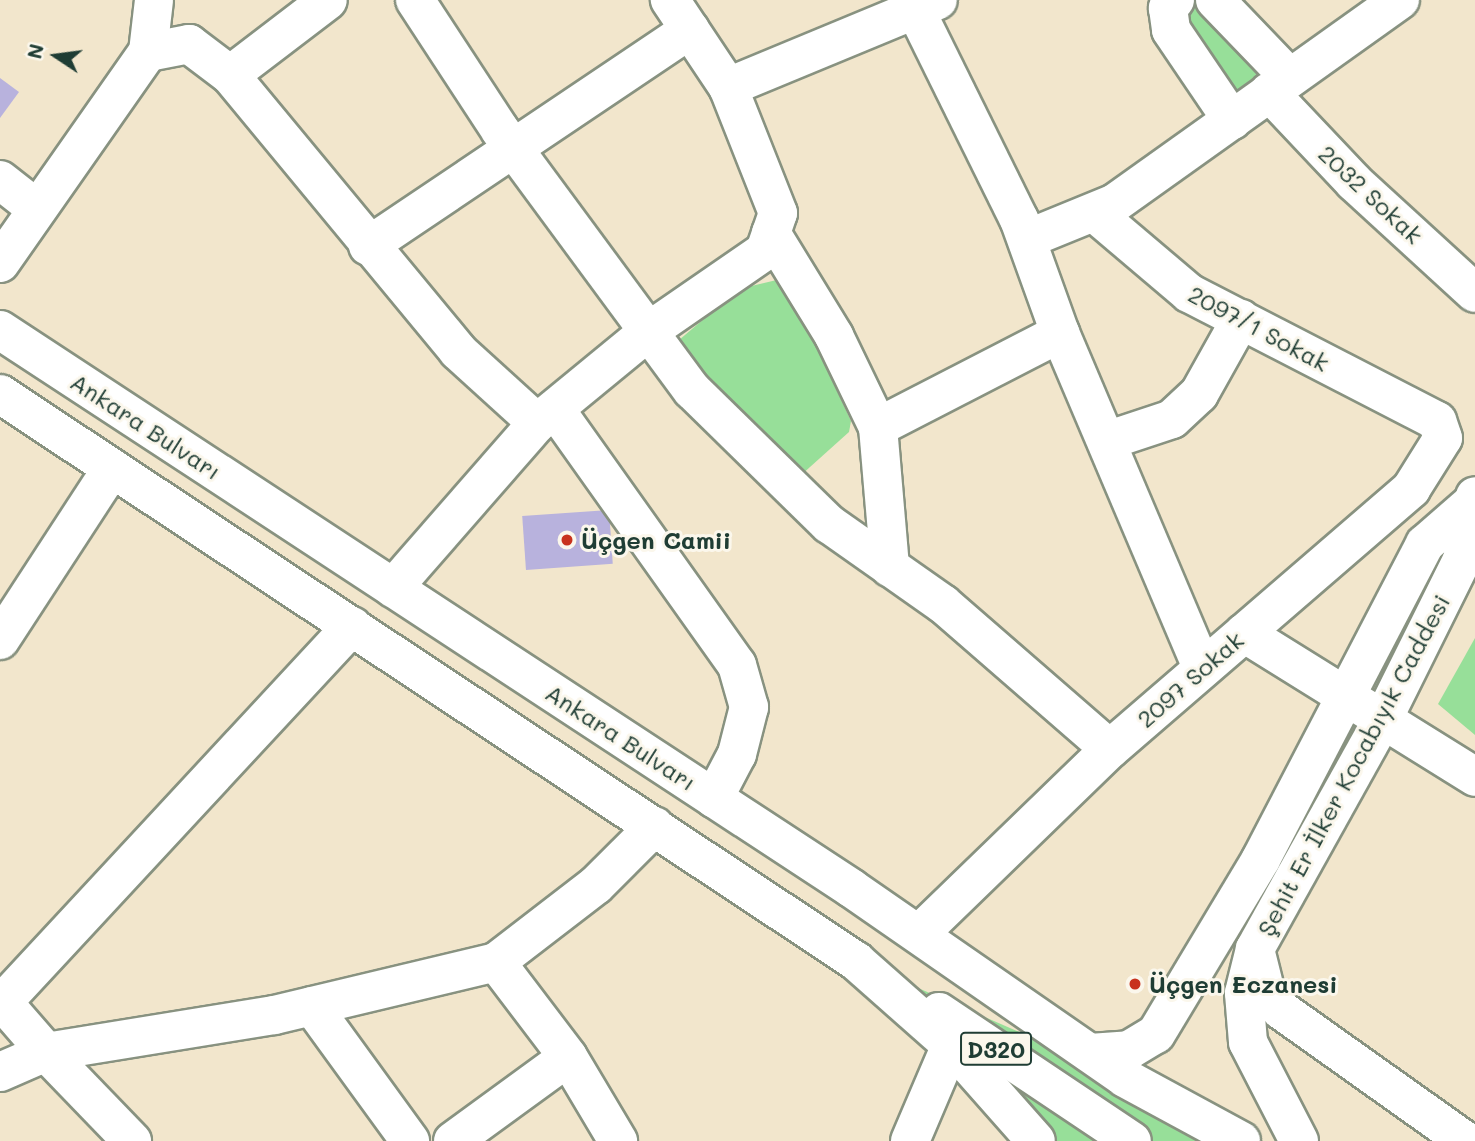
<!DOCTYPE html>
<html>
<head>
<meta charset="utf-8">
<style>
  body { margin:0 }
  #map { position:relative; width:1475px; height:1141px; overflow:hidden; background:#f2e6cc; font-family:Mali,sans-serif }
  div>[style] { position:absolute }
  .green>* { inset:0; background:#97df99 }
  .building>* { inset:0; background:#b8b2dd; transform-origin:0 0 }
  .roads { filter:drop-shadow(2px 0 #889280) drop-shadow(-2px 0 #889280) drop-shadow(0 2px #889280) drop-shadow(0 -2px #889280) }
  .minor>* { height:38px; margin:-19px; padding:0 19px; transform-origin:19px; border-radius:19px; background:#fff }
  .major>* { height:38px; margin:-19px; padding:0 19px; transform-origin:19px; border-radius:19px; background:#fff }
  .dots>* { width:19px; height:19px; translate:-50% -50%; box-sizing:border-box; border:4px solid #fbf7ec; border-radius:50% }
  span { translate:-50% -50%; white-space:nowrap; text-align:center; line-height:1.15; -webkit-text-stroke:6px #fbf7ec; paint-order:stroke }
  .shield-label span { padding:2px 5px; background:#fbf7ec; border:2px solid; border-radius:5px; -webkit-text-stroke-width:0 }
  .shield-label { font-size:23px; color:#1f3d34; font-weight:700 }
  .street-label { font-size:24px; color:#1f3d34 }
  .poi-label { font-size:24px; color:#1f3d34; font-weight:700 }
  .left { translate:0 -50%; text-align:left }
  .north { position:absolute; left:21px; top:21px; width:70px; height:70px; -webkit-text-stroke:5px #fbf7ec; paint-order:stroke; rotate:283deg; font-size:19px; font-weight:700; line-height:28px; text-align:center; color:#1f3d34 }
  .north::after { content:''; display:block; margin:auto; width:24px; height:32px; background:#1f3d34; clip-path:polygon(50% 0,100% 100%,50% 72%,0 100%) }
</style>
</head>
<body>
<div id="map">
  <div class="green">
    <div style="clip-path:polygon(1194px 0,1279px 74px,1231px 107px,1178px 13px)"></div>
    <div style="clip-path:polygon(785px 278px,851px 421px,849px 432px,800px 476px,672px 346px,739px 289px)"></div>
    <div style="clip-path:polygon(1475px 638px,1475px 735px,1438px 704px)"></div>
    <div style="clip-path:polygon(856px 961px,1125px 1078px,1241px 1141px,1036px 1141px)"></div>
  </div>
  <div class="building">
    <div style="clip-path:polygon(0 78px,19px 92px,0 118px)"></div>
    <div style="left:609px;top:510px;width:54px;height:87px;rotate:86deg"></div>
  </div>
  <div class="roads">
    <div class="minor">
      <div style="left:415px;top:0;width:155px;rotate:56.8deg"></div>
      <div style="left:500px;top:130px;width:323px;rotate:53.6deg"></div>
      <div style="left:692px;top:390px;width:192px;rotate:44.4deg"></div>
      <div style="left:829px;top:524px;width:139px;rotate:35.1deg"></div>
      <div style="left:943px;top:604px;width:221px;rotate:41deg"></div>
      <div style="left:1175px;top:0;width:11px;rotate:131deg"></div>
      <div style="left:1168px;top:8px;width:22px;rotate:82deg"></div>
      <div style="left:1171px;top:30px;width:109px;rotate:55.9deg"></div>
      <div style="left:1215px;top:0;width:108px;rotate:46.1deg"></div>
      <div style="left:917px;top:13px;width:230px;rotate:63.7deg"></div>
      <div style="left:1019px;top:219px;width:121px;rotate:70.2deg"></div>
      <div style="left:1060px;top:333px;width:364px;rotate:67deg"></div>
      <div style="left:148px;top:52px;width:52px;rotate:-83.4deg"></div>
      <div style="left:230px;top:75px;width:123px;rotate:-37.4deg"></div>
      <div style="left:728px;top:87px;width:227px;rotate:-22.5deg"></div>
      <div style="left:1269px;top:92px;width:124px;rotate:46.6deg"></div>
      <div style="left:1354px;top:182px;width:164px;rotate:42.5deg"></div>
      <div style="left:0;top:180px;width:47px;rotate:38.1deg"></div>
      <div style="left:771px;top:233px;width:121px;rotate:58.5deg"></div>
      <div style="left:834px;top:336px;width:101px;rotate:64.2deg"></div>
      <div style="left:878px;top:427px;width:205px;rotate:-27.3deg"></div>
      <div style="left:1027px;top:239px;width:95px;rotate:-22.2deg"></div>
      <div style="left:1115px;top:203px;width:350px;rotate:-35.5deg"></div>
      <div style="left:368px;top:246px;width:388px;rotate:-33.9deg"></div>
      <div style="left:0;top:263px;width:258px;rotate:-55deg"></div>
      <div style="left:148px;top:52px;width:42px;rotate:-11deg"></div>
      <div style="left:189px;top:44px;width:51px;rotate:37.1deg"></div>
      <div style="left:230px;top:75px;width:358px;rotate:50.4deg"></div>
      <div style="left:458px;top:351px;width:107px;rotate:42.3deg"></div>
      <div style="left:555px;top:409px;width:314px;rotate:54.6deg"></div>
      <div style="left:737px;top:665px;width:44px;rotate:74.1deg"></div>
      <div style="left:749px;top:707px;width:49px;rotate:104.3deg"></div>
      <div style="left:737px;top:754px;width:50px;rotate:117.6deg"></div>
      <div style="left:878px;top:427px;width:141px;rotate:85.1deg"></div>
      <div style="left:1109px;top:440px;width:66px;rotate:-18.4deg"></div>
      <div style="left:1172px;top:419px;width:37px;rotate:-43deg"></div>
      <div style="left:1199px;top:394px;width:86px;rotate:-60.8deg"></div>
      <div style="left:393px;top:588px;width:219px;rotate:-48.9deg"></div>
      <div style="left:537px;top:423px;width:145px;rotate:-39.4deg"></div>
      <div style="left:649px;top:331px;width:141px;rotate:-34.6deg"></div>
      <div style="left:765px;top:251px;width:40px;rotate:-71.1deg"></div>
      <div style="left:778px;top:213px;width:136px;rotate:-111.6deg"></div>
      <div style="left:728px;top:87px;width:105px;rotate:-123.7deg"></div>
      <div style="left:1244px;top:633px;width:272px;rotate:31.9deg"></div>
      <div style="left:0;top:640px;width:205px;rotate:-56.9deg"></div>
      <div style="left:919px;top:934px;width:266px;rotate:-44.1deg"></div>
      <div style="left:1110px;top:749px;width:398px;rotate:-40.8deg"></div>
      <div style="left:1411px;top:489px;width:60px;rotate:-57.9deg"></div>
      <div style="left:1443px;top:438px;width:18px;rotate:-109deg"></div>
      <div style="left:1437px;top:421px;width:279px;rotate:-152.7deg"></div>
      <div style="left:1189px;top:293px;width:122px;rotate:-139.7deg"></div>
      <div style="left:1255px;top:949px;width:41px;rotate:76deg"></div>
      <div style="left:1265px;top:989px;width:26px;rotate:53deg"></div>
      <div style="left:1281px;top:1010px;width:226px;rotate:35.4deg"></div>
      <div style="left:496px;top:962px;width:119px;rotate:52.8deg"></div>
      <div style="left:568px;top:1057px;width:98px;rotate:59.2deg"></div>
      <div style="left:0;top:999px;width:70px;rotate:49deg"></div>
      <div style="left:46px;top:1052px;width:231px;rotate:-9.2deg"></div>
      <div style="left:274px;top:1015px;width:228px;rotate:-13.4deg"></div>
      <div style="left:496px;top:962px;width:126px;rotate:-37.6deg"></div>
      <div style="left:596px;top:885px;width:83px;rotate:-45deg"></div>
      <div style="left:3px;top:1002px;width:513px;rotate:-47.13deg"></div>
      <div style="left:312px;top:1006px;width:167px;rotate:54deg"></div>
      <div style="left:0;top:1072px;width:50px;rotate:-23.5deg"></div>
      <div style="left:46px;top:1052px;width:124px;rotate:46deg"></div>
      <div style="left:453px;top:1141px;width:142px;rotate:-36.1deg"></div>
      <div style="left:910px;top:1141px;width:104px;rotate:-66.9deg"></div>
    </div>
    <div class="major">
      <div style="left:0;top:330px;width:1018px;rotate:33.25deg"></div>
      <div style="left:851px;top:888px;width:333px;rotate:34.7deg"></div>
      <div style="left:1125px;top:1078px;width:132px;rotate:28.5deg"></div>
      <div style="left:0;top:394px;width:1027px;rotate:33.52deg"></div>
      <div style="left:856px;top:961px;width:127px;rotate:41.5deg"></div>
      <div style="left:951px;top:1045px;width:128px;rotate:48.5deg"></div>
      <div style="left:939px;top:1012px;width:232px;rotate:33.8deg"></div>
      <div style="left:1090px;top:1053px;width:39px;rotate:-4deg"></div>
      <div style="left:1129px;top:1050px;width:31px;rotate:-31deg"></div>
      <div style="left:1156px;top:1034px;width:204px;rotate:-59deg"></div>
      <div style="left:1261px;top:859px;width:355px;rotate:-62.5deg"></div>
      <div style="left:1425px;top:544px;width:62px;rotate:-41.1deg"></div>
      <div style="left:1299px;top:1141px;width:111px;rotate:-117.3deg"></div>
      <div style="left:1248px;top:1042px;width:49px;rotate:-94.7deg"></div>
      <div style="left:1244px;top:993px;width:45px;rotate:-76deg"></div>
      <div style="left:1255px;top:949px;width:261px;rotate:-60.9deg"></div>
      <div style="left:1382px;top:721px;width:180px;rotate:-63.6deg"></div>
      <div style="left:1462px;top:560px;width:65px;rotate:-78.5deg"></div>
    </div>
  </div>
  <div class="dots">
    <div style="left:567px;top:540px;background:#c8321e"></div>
    <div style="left:1135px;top:984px;background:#c8321e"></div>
  </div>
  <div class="shield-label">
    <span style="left:996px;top:1049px">D320</span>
  </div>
  <div class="street-label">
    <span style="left:1371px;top:194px;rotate:43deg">2032 Sokak</span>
    <span style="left:1259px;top:328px;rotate:28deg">2097/1 Sokak</span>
    <span style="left:146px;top:426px;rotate:33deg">Ankara Bulvarı</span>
    <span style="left:1190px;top:679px;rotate:-41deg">2097 Sokak</span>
    <span style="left:621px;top:737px;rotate:33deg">Ankara Bulvarı</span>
    <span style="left:1353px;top:765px;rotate:-62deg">Şehit Er İlker Kocabıyık Caddesi</span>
  </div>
  <div class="poi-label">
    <span class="left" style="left:581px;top:540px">Üçgen Camii</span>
    <span class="left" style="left:1149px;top:984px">Üçgen Eczanesi</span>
  </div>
  <div class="north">N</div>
</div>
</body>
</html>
